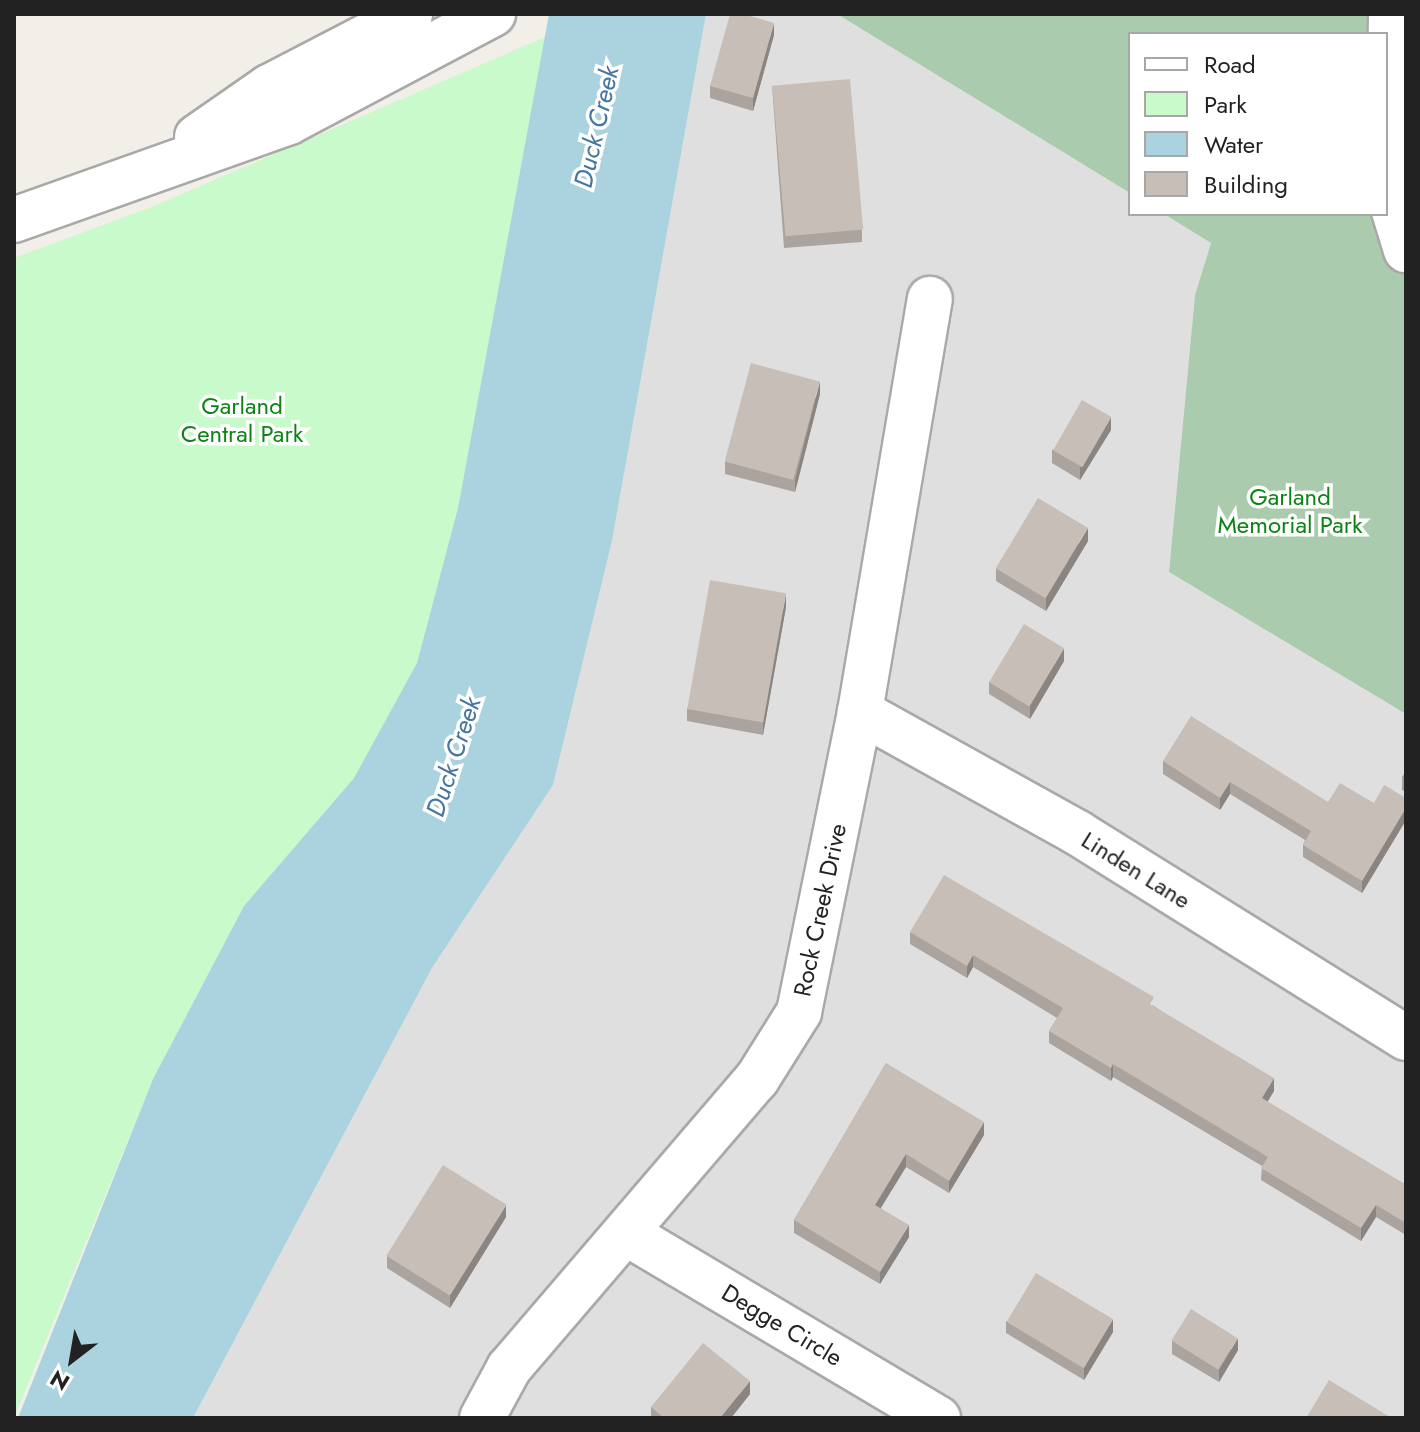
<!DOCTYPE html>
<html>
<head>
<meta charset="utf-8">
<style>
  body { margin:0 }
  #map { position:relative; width:1420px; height:1432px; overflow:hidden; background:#f2efe9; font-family:Jost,sans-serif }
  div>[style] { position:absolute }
  .residential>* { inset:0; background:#e0dfdf }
  .cemetery>* { inset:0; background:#aacbae }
  .park>* { inset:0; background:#c8facb }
  .water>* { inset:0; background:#aad3df }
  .roads { filter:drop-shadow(2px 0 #a9a9a9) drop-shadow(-2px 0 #a9a9a9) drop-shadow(0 2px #a9a9a9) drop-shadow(0 -2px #a9a9a9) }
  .minor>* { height:44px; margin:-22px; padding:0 22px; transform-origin:22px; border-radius:22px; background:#fff }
  .tertiary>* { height:44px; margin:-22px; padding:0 22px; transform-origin:22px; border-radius:22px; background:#fff }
  .wall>* { inset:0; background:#aba39e }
  .shaded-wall>* { inset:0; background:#8b8581 }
  .building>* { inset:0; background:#c7beb8; transform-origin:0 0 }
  span { translate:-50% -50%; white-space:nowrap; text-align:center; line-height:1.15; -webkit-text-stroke:7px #fff; paint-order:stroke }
  .park-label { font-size:24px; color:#0d8315 }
  .street-label { font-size:24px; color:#222 }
  .water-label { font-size:26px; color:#4776a2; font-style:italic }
  .frame { position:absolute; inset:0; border:16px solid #222; pointer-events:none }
  .legend { position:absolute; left:1128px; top:32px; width:260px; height:184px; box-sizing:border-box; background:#fff; border:2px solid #a7a7a7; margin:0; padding:10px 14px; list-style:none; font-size:24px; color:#222 }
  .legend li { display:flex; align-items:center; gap:16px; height:40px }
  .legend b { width:40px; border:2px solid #a7a7a7 }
  .north { position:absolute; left:32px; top:1320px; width:80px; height:80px; -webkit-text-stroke:6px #fff; paint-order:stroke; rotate:211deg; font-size:22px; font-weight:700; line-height:32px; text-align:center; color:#222 }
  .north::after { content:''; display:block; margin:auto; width:28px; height:36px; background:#222; clip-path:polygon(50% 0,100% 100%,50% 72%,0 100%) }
</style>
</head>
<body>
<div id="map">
  <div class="residential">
    <div style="clip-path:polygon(706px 14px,837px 14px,1130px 193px,1130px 214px,1164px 214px,1211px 243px,1195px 295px,1169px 572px,1406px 714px,1406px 1418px,193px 1418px,432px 968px,553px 785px,612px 541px)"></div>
  </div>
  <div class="cemetery">
    <div style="clip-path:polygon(837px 14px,1406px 14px,1406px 714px,1169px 572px,1195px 295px,1211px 243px,1164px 214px,1386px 214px,1386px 34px,1130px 34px,1130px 193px)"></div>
  </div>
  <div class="park">
    <div style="clip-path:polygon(545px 37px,458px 508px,417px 663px,354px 778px,244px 906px,153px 1079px,14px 1418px,14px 258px,154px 206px)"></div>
  </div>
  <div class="water">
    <div style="clip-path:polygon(549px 14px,706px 14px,612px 541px,553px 785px,432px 968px,193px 1418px,18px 1418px,153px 1079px,244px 906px,354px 778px,417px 663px,458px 508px)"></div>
  </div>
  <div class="roads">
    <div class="minor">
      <div style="left:1391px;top:14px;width:135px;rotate:90.8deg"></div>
      <div style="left:1389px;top:149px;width:62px;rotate:85.4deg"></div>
      <div style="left:1394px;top:211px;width:41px;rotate:72.9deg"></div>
      <div style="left:860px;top:712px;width:249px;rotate:29deg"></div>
      <div style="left:1078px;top:833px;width:387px;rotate:32deg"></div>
      <div style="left:626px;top:1233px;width:363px;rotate:30.7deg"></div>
      <div style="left:482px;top:1418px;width:57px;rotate:-61.6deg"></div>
      <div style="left:509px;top:1368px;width:381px;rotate:-49.4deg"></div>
      <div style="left:757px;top:1079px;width:79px;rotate:-57.9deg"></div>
      <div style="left:799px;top:1012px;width:306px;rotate:-78.5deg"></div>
      <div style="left:860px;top:712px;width:419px;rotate:-80.4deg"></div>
    </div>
    <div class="tertiary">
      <div style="left:197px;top:137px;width:88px;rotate:-34.8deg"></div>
      <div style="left:269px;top:87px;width:159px;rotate:-27.4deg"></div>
      <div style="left:14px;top:220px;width:292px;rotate:-19.6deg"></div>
      <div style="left:289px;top:122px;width:231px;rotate:-27.9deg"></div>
    </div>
  </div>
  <div class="wall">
    <div style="clip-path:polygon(774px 35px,753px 111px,710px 98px,710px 86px)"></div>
    <div style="clip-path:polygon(772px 85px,862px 230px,862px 242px,784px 248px)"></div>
    <div style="clip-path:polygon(820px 394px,795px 492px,725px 474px,725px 462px)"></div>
    <div style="clip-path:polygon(1111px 430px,1080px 480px,1052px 463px,1052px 450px)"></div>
    <div style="clip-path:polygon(1088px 541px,1046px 611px,996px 581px,996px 568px)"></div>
    <div style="clip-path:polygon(786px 607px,763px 735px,687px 721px,687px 709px)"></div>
    <div style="clip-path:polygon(1064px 661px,1030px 719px,989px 694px,989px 682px)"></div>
    <div style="clip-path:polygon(1163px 761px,1328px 802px,1374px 803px,1406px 798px,1406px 820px,1362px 893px,1303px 857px,1303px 845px,1305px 840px,1230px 794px,1220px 810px,1163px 774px)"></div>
    <div style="clip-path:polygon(1406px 771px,1406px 792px,1402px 790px,1402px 777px)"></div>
    <div style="clip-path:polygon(910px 932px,1154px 1006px,1274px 1091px,1267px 1102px,1406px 1185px,1406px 1235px,1376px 1217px,1361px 1241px,1261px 1180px,1262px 1166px,1113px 1077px,1111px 1081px,1049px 1043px,1049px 1031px,1057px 1018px,973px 967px,967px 978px,910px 944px)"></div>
    <div style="clip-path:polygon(886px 1063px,984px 1135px,949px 1193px,906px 1167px,881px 1208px,909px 1237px,880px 1284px,794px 1233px,794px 1220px)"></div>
    <div style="clip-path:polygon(506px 1217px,450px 1308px,387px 1268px,387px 1256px)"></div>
    <div style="clip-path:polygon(1006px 1321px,1113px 1332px,1084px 1380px,1006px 1333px)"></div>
    <div style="clip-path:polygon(1172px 1341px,1238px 1350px,1219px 1382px,1172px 1354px)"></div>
    <div style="clip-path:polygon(750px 1394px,731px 1418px,651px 1418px,651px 1407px)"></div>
  </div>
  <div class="shaded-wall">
    <div style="clip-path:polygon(774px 23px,774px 35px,753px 111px,753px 98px)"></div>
    <div style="clip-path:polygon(820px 381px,820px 394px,795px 492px,795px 480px)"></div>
    <div style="clip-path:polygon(1111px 417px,1111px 430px,1080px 480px,1080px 468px)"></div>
    <div style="clip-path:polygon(1088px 528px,1088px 541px,1046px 611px,1046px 598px)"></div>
    <div style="clip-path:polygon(786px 594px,786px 607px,763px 735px,763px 723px)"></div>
    <div style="clip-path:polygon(1064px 648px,1064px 661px,1030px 719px,1030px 706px)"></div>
    <div style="clip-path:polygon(1230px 782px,1230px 794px,1220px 810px,1220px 798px)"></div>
    <div style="clip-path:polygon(1406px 808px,1406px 820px,1362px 893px,1362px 881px)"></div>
    <div style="clip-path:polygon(973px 955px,973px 967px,967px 978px,967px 966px)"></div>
    <div style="clip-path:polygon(1113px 1064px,1113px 1077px,1111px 1081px,1111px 1068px)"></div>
    <div style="clip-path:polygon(1274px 1078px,1274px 1091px,1262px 1111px,1262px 1098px)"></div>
    <div style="clip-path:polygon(984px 1122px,984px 1135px,949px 1193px,949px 1181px)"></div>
    <div style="clip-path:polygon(906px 1154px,906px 1167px,875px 1217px,875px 1205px)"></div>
    <div style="clip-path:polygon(506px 1205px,506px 1217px,450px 1308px,450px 1295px)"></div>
    <div style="clip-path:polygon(1376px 1205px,1376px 1217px,1361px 1241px,1361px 1228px)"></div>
    <div style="clip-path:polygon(909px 1225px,909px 1237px,880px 1284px,880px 1272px)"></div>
    <div style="clip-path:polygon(1113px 1319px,1113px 1332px,1084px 1380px,1084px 1367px)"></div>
    <div style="clip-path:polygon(1238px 1338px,1238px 1350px,1219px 1382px,1219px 1370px)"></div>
    <div style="clip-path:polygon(750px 1381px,750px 1394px,731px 1418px,720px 1418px)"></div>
  </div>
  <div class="building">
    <div style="clip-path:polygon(730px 14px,743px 14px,774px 23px,753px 98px,710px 86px)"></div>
    <div style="left:850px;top:79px;width:151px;height:78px;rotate:85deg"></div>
    <div style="left:751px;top:363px;width:71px;height:102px;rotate:15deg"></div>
    <div style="left:1082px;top:400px;width:34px;height:58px;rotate:30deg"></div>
    <div style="left:1038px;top:498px;width:58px;height:82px;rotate:31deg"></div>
    <div style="left:710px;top:580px;width:77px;height:131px;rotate:10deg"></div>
    <div style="left:1024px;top:624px;width:47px;height:68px;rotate:31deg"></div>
    <div style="clip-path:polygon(1191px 716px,1328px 802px,1340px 783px,1374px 803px,1384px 785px,1406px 798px,1406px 808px,1362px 881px,1303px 845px,1311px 831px,1230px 782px,1220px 798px,1163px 761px)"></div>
    <div style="clip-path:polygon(944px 875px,1154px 997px,1150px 1004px,1274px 1078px,1262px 1098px,1406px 1185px,1406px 1223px,1376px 1205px,1361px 1228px,1261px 1168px,1268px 1157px,1113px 1064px,1111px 1068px,1049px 1031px,1063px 1008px,973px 955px,967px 966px,910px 932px)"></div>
    <div style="clip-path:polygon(886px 1063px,984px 1122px,949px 1181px,906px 1154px,875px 1205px,909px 1225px,880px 1272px,794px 1220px)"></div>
    <div style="left:443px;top:1165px;width:75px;height:107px;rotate:32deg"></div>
    <div style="left:1036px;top:1273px;width:90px;height:57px;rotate:31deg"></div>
    <div style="left:1191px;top:1309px;width:55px;height:37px;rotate:32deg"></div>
    <div style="clip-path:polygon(703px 1343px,750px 1381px,720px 1418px,664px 1418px,651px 1407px)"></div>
    <div style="clip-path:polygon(1329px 1380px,1390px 1417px,1389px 1418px,1306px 1418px)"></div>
  </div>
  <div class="park-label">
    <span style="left:242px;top:420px">Garland<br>Central Park</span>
    <span style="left:1290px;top:511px">Garland<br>Memorial Park</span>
  </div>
  <div class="street-label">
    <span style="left:1136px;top:870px;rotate:32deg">Linden Lane</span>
    <span style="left:820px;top:910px;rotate:-78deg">Rock Creek Drive</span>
    <span style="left:782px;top:1325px;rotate:31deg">Degge Circle</span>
  </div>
  <div class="water-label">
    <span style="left:597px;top:127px;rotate:-77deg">Duck Creek</span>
    <span style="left:454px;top:757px;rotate:-72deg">Duck Creek</span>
  </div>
  <div class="frame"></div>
  <ul class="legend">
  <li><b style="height:10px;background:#fff"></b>Road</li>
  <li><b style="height:22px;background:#c8facb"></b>Park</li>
  <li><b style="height:22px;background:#aad3df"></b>Water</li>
  <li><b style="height:22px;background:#c7beb8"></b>Building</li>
  </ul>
  <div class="north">N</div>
</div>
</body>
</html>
